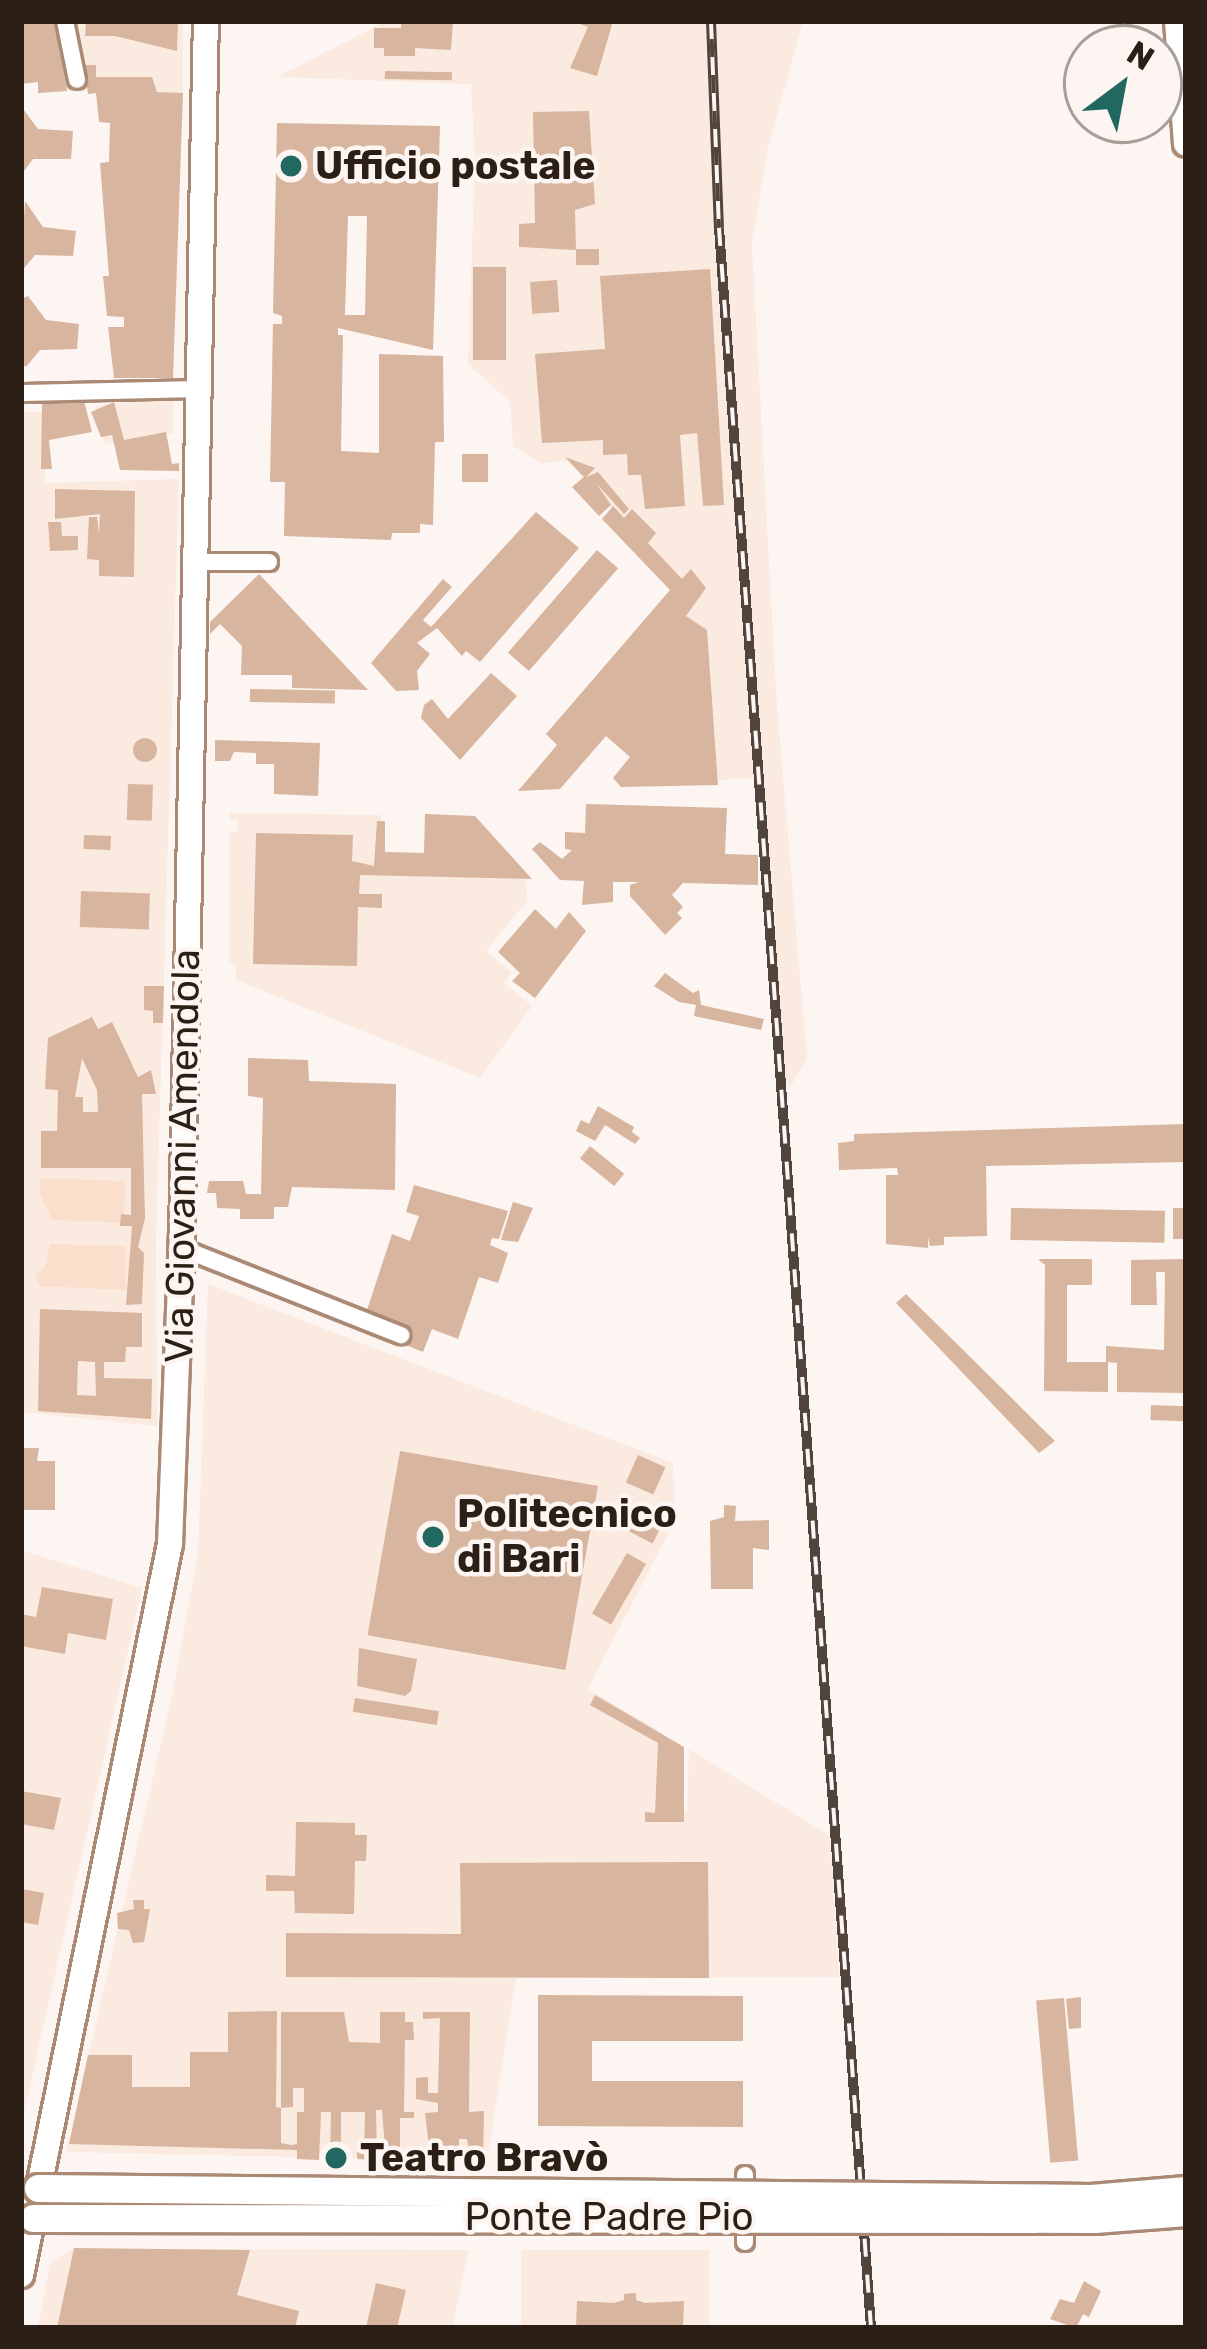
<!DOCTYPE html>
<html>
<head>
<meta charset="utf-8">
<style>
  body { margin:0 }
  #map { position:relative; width:1207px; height:2349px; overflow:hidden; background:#fdf5f1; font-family:Rubik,sans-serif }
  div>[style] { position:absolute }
  .built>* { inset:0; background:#fbeadf; transform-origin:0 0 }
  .green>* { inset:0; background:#fbdfcd }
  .building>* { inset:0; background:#d7b59f; transform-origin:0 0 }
  .round { border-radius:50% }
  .roads { filter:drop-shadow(3px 0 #aa8a75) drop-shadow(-3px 0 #aa8a75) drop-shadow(0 3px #aa8a75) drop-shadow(0 -3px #aa8a75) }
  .street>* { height:16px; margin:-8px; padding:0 8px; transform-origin:8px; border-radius:8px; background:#fff }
  .secondary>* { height:24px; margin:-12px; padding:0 12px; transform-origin:12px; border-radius:12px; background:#fff }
  .rail>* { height:10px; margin-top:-5px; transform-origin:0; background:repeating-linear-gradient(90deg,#fdf5f1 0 18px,#50443c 0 36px); box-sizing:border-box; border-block:3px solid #50443c }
  .bridges { filter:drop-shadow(3px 0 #aa8a75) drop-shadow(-3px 0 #aa8a75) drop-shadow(0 3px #aa8a75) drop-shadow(0 -3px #aa8a75) }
  .primary-bridge>* { height:27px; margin:-13.5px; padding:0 13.5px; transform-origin:13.5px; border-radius:13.5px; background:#fff }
  .dots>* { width:33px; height:33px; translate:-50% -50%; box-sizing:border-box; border:6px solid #fdf5f1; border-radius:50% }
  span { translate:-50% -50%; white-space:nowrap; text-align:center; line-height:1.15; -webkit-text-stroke:9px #fdf5f1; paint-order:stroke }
  .poi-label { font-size:39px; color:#2b1f16; font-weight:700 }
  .left { translate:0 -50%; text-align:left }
  .street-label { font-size:39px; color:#2b1f16 }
  .frame { position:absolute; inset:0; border:24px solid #2b1f16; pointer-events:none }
  .north { position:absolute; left:1063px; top:24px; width:120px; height:120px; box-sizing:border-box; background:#fdf5f1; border:3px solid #a99f99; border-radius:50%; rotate:32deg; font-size:33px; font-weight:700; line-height:48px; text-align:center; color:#2b1f16 }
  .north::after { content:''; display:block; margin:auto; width:42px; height:54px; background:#216960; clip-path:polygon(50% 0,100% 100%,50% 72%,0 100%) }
</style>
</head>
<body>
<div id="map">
  <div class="built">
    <div style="clip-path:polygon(75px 21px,183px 21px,183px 93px,157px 92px,152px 77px,96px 77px,96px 65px,84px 65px)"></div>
    <div style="clip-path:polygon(387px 21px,803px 21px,767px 152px,752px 245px,776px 692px,807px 1059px,790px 1087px,775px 1060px,754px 778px,718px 780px,706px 634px,677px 609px,691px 592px,567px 461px,541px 463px,513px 446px,510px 402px,468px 364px,475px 164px,471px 84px,277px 77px)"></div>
    <div style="clip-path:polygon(173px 397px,173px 433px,104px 444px,95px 406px)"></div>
    <div style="clip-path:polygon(21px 412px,44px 412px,45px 483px,179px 479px,156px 1237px,157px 1426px,21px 1412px)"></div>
    <div style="clip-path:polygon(230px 813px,381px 815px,377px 875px,526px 879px,527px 901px,486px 951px,512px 973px,504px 983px,532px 1006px,480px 1078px,236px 980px,236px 965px,229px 961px,229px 899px,230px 832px,238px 831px,238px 820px,230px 819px)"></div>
    <div style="clip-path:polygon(208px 1284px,673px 1463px,675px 1520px,588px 1689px,658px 1730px,656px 1813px,687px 1811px,689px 1749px,830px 1836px,839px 1977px,516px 1978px,487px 2161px,66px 2152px,172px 1696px,198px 1553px)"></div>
    <div style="clip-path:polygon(21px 1550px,142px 1588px,21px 2126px)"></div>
    <div style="clip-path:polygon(70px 2250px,76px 2249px,469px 2250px,452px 2328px,38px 2328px,50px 2264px)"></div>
    <div style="left:521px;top:2250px;width:188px;height:79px"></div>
  </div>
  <div class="green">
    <div style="clip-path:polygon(41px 1178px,125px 1181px,124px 1223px,52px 1220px,39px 1192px)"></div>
    <div style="clip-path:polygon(50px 1244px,126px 1246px,126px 1290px,39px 1286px,35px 1274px,45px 1267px)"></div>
  </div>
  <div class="building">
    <div style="clip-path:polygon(21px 21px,54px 21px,67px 91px,38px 93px,38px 82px,21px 84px)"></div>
    <div style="clip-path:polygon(86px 21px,178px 21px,177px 51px,115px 36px,85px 36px)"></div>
    <div style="clip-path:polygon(401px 21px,453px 21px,451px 50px,415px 48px,415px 56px,384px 56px,384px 48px,374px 48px,374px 28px,401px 28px)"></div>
    <div style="clip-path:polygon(572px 21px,613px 21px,597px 76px,570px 68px,588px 27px)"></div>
    <div style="clip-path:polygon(84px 65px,96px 65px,96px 77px,152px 77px,157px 92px,183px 93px,173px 378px,114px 378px,108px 327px,124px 327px,124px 317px,107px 316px,103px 276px,109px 276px,100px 163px,109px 162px,110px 123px,99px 122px,96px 93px,88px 94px)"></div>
    <div style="left:385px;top:71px;width:67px;height:8px;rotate:1deg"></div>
    <div style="clip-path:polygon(21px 106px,38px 129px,73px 131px,71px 159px,33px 159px,21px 175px)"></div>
    <div style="clip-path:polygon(589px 111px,595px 204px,575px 210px,576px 250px,519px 247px,519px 224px,535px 223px,533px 112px)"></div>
    <div style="clip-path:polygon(evenodd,277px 123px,440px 126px,433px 350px,338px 328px,338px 335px,343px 335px,341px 451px,379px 453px,379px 354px,443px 356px,444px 442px,435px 442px,433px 525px,420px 524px,420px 533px,392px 533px,391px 540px,284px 536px,285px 482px,270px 482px,273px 324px,282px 324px,282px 316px,273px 313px,277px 123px,348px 216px,367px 216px,365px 315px,345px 315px,348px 216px)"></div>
    <div style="clip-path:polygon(25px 201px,43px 227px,76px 231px,73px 256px,35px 255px,21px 272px)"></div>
    <div style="left:599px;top:249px;width:16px;height:23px;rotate:90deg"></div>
    <div style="left:473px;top:267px;width:33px;height:93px"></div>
    <div style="clip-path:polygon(710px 269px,724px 505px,703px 506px,697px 433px,680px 435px,685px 506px,645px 509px,641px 475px,628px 475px,627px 454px,603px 455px,603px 440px,542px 443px,535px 354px,605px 349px,600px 276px)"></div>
    <div style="left:557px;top:280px;width:32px;height:27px;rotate:86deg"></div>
    <div style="clip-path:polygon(28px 296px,46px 320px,79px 324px,77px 349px,40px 350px,26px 367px,21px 363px,21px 299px)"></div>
    <div style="clip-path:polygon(84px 401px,92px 432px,49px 440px,52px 469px,41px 469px,42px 403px)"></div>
    <div style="clip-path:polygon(114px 402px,124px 440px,166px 432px,172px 464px,179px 463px,179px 471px,120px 470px,112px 435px,101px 437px,91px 412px)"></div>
    <div style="left:462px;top:454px;width:26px;height:28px"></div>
    <div style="clip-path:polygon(565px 457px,595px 468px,586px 477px,598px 472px,629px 509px,624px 514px,596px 483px,611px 505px,599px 516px,572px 487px,584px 477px)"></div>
    <div style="clip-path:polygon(55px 489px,135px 491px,134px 577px,99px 576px,99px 560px,87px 559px,89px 517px,97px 517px,99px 534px,100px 514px,55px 519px)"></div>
    <div style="clip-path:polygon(613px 506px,624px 518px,632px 509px,656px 533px,648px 543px,682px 579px,691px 569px,706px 588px,686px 616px,707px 630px,718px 785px,621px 787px,613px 778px,630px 757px,606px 736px,560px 789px,518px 791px,557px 745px,546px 734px,670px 590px,602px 519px)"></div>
    <div style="clip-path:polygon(536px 512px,579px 548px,480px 662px,466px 651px,462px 656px,437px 628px,417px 643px,430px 654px,417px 671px,419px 690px,396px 691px,371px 663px,443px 579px,452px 587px,423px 620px,431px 627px)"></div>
    <div style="clip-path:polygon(48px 522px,61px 522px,62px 536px,78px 536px,78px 550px,50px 551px)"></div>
    <div style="left:597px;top:550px;width:28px;height:136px;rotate:41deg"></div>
    <div style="clip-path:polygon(259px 574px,278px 594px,368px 690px,292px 688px,292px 675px,241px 675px,242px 646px,220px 624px,210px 634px,210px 622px)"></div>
    <div style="clip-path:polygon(491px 673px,517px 696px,460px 760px,421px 718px,424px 705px,432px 699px,448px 719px)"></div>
    <div style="left:250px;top:689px;width:85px;height:13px;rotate:1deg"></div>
    <div class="round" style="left:133px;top:738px;width:24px;height:24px"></div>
    <div style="clip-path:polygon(215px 740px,320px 743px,318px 796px,274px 794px,274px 764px,256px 764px,256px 753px,234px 752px,230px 761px,215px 761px)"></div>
    <div style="left:128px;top:784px;width:25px;height:36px;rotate:2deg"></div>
    <div style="clip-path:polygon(586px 804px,727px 808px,725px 854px,758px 855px,758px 885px,683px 883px,672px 895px,683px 907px,677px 913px,682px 918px,665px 935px,630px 896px,630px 885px,639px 882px,613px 882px,613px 902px,582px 905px,584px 881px,560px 880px,532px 849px,540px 842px,562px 859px,572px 850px,565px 849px,565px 832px,585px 833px)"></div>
    <div style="clip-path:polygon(425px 814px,475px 816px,532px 879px,360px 875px,359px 894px,382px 894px,382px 908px,358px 907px,357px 966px,253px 964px,256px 833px,353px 835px,352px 861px,374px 866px,377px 821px,385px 821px,385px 852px,424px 853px)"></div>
    <div style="left:84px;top:835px;width:27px;height:14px;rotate:2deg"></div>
    <div style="left:81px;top:891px;width:69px;height:36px;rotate:2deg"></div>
    <div style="clip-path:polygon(535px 909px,556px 929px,569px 912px,586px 931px,535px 998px,512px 981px,520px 973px,498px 952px)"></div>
    <div style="clip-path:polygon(665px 973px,693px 993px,699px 990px,701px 1005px,764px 1019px,761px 1030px,694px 1016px,696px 1005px,679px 1002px,654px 986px)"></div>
    <div style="clip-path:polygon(144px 986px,164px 986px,163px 1023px,153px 1023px,153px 1011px,144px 1010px)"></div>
    <div style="clip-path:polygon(evenodd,92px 1017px,98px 1029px,112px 1022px,138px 1077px,151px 1070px,156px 1094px,142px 1094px,145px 1218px,138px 1247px,144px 1253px,142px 1304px,126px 1305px,132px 1226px,120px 1226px,121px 1214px,131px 1215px,131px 1168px,41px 1168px,41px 1131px,57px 1131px,58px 1090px,45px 1089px,48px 1038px,92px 1017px,82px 1058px,97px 1090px,98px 1112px,83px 1112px,83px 1097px,75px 1097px,82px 1058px)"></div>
    <div style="clip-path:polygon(248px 1058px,308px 1060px,309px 1081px,396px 1084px,395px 1190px,292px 1187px,288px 1207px,274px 1207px,274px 1219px,240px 1219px,240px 1209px,217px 1208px,216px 1193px,207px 1193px,209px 1181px,243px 1181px,246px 1194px,261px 1194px,263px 1098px,248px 1096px)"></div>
    <div style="clip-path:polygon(598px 1106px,634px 1127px,632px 1132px,640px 1138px,635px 1144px,605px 1125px,595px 1141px,576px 1131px,581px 1120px,589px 1124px)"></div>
    <div style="clip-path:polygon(1186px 1124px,1186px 1162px,986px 1166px,987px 1236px,944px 1237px,944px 1245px,930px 1246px,928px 1237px,928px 1248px,886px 1244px,886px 1175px,898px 1175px,897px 1168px,839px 1170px,838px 1143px,854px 1141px,854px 1134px)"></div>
    <div style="left:590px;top:1146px;width:44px;height:16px;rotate:39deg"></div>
    <div style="clip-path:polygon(414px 1185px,508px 1211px,499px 1239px,492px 1238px,490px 1245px,508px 1253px,498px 1283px,479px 1277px,458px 1339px,432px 1329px,423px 1352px,398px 1342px,404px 1324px,367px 1310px,392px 1234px,410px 1241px,419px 1216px,406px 1212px)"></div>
    <div style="clip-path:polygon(513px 1202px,533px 1208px,518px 1242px,501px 1240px)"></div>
    <div style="left:1011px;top:1208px;width:154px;height:32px;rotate:1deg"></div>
    <div style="left:1173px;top:1208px;width:13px;height:31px"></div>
    <div style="clip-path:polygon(1038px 1259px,1092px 1259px,1092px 1285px,1067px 1285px,1067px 1362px,1106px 1362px,1106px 1346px,1164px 1350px,1165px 1272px,1156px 1272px,1157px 1305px,1131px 1305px,1131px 1260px,1186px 1259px,1186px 1393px,1117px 1392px,1117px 1363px,1108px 1362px,1108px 1392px,1044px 1391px,1045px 1265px)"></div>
    <div style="clip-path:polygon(906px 1294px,956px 1343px,1055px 1441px,1039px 1453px,896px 1303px)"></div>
    <div style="clip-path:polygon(evenodd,40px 1309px,142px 1313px,142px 1347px,126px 1347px,125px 1362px,104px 1362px,104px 1378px,152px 1379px,151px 1419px,38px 1411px,40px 1309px,78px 1361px,95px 1362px,96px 1396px,77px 1395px,78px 1361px)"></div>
    <div style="left:1151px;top:1405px;width:35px;height:15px;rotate:2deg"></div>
    <div style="clip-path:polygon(21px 1448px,39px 1448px,37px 1461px,55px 1461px,55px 1510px,21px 1510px)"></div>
    <div style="left:400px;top:1451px;width:201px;height:187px;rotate:10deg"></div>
    <div style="left:638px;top:1455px;width:30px;height:30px;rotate:24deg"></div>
    <div style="left:639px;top:1504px;width:30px;height:29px;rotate:27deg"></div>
    <div style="clip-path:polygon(724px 1505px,736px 1506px,735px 1521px,769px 1520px,769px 1550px,753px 1548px,753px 1589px,711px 1589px,710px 1521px,724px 1517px)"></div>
    <div style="left:627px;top:1553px;width:22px;height:70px;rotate:30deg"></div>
    <div style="clip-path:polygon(42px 1587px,113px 1599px,106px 1640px,68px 1633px,65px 1654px,21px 1646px,21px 1614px,36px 1617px)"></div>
    <div style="clip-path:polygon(359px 1648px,417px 1659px,411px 1691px,405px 1696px,357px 1686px)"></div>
    <div style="clip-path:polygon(595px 1695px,684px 1747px,684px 1822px,645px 1822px,645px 1812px,655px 1813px,658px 1743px,590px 1705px)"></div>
    <div style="left:355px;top:1698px;width:85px;height:14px;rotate:9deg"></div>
    <div style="clip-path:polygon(21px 1791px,61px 1798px,54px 1830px,21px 1824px)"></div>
    <div style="clip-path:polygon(296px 1822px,355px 1823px,355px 1835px,367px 1835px,366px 1861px,355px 1861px,354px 1914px,295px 1913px,294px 1891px,266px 1891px,266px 1875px,295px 1876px)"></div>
    <div style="clip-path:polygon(708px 1862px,709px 1978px,286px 1977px,286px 1933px,461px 1934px,460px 1863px)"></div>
    <div style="clip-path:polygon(21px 1889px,44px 1893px,38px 1925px,21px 1922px)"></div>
    <div style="clip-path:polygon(133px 1900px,144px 1900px,144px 1909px,150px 1909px,144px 1942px,133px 1943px,129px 1930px,118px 1929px,117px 1913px,134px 1909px)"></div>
    <div style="clip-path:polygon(538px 1995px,743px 1996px,743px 2041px,592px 2041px,592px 2081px,743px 2081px,743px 2127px,538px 2126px)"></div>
    <div style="clip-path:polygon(1081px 1997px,1081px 2028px,1069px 2029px,1066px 1999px)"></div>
    <div style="left:1064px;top:1998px;width:163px;height:28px;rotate:85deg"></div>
    <div style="clip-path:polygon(277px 2011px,276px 2107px,281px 2108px,281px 2143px,291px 2145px,297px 2144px,297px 2112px,304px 2112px,304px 2088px,293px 2088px,293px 2107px,281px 2108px,281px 2012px,344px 2012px,349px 2042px,380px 2043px,380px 2012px,405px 2012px,405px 2022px,413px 2022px,414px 2040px,405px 2040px,404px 2112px,414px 2112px,414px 2118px,400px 2118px,400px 2160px,386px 2159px,382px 2110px,376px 2110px,377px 2160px,357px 2159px,357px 2152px,364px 2152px,365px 2112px,341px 2112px,341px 2160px,330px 2160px,331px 2112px,321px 2112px,319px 2160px,297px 2159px,297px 2150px,69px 2144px,88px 2055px,132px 2055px,132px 2087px,190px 2087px,190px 2052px,228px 2052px,228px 2012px)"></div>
    <div style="clip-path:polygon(423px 2012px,470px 2012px,469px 2112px,484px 2111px,483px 2160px,471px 2159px,467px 2139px,459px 2139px,459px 2159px,410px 2160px,409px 2149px,429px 2148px,425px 2113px,438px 2112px,438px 2103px,416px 2099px,416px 2078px,428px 2077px,428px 2093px,438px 2093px,440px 2018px,423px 2019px)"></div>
    <div style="clip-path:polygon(74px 2248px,250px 2250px,237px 2295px,299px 2311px,295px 2328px,57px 2328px)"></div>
    <div style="clip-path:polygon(1084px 2281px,1101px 2291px,1089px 2317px,1083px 2314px,1076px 2328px,1050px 2319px,1060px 2299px,1074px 2303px)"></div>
    <div style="clip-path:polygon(376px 2283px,406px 2290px,397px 2328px,366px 2328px)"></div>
    <div style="clip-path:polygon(636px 2293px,636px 2300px,645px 2303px,684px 2301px,683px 2328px,576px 2328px,577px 2301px,614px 2303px,624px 2300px,624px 2294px)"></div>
  </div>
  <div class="roads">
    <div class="street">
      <div style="left:65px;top:21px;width:60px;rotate:78.5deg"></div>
      <div style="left:21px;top:393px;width:180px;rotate:-1.3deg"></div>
      <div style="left:195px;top:562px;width:74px"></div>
      <div style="left:181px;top:1248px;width:237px;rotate:21.6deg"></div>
      <div style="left:745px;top:2175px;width:67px;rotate:90deg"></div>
    </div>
    <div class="secondary">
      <div style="left:1177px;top:21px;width:123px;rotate:85.8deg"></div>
      <div style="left:21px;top:2275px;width:746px;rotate:-78.48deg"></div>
      <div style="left:170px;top:1544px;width:311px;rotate:-87.8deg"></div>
      <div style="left:182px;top:1233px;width:1212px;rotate:-88.87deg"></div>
    </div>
  </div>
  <div class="rail">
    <div style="left:711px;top:21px;width:207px;rotate:87.8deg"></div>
    <div style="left:719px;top:228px;width:2105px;rotate:85.86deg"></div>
  </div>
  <div class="bridges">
    <div class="primary-bridge">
      <div style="left:38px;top:2188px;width:1053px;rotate:0.54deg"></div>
      <div style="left:1091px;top:2198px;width:95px;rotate:-4.8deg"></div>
      <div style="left:33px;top:2218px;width:1061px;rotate:0.05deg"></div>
      <div style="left:1094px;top:2219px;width:92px;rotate:-4.4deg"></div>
    </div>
  </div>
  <div class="dots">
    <div style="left:291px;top:166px;background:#216960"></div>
    <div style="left:433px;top:1537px;background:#216960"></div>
    <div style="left:336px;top:2158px;background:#216960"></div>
  </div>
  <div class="poi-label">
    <span class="left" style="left:315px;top:166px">Ufficio postale</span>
    <span class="left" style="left:457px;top:1537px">Politecnico<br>di Bari</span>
    <span class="left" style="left:360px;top:2158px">Teatro Bravò</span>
  </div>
  <div class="street-label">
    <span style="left:183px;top:1156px;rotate:-89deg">Via Giovanni Amendola</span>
    <span style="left:609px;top:2217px">Ponte Padre Pio</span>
  </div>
  <div class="frame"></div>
  <div class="north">N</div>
</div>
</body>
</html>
